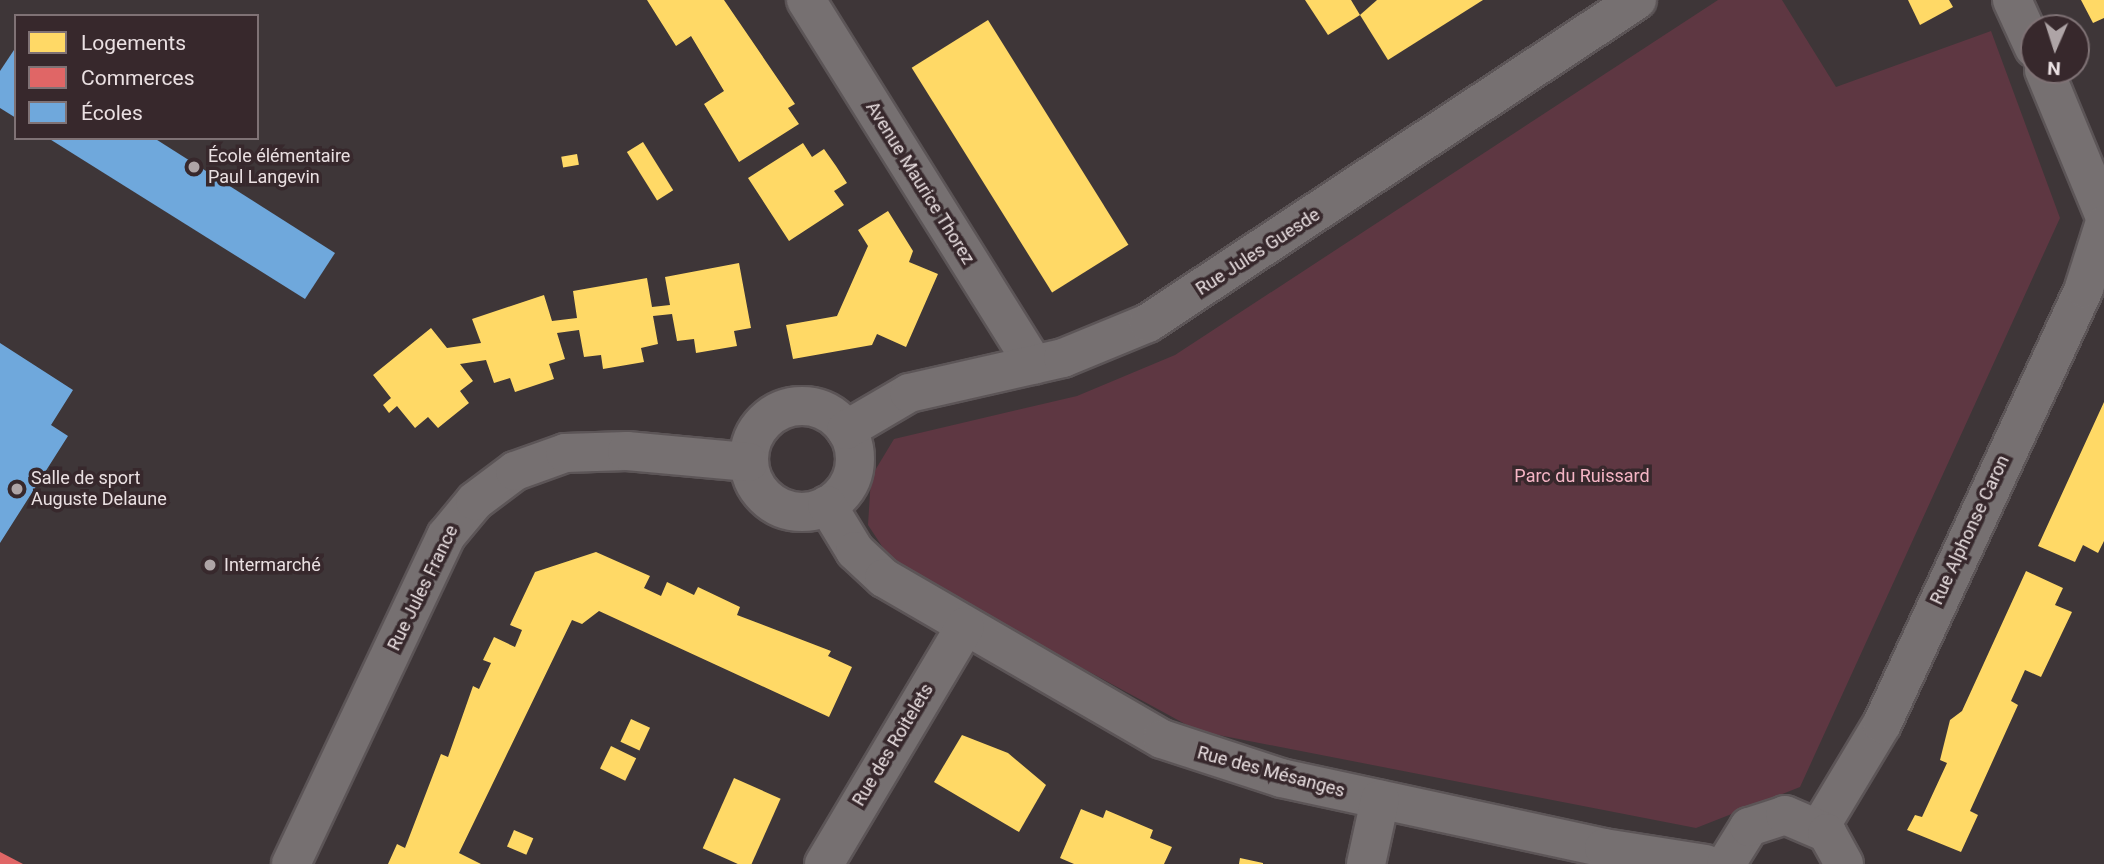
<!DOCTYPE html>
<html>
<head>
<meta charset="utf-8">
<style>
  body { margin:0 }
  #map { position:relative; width:2104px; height:864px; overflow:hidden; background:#3e3638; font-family:Roboto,sans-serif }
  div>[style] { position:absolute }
  .green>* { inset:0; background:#5e3742 }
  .homes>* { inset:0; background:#ffd966; transform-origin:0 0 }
  .shops>* { inset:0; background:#e06666 }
  .schools>* { inset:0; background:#6fa8dc }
  .roads { filter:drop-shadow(2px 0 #5c5557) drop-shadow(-2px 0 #5c5557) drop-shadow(0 2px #5c5557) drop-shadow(0 -2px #5c5557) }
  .minor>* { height:38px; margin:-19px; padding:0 19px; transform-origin:19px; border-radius:19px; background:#767071 }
  .minor>.ring { margin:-19px; padding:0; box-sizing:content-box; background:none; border:38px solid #767071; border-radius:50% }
  .dots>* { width:19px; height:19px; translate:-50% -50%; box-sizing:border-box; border:4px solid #37282c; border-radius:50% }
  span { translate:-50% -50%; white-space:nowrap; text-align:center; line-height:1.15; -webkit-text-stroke:7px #37282c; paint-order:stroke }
  .poi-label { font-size:18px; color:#eae0e2 }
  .left { translate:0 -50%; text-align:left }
  .street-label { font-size:18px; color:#eae0e2 }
  .park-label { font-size:18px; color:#f5b5c5 }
  .legend { position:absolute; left:14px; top:14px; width:245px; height:126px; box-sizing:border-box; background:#37282c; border:2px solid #7f7275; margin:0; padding:9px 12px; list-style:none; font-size:21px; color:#eae0e2 }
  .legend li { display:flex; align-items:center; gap:14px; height:35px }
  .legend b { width:35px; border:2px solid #7f7275 }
  .north { position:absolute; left:2020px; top:14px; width:70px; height:70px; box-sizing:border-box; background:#37282c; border:2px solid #7f7275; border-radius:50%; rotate:183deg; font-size:19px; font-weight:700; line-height:28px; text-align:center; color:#eae0e2 }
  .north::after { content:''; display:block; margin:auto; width:24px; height:32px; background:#aea4a6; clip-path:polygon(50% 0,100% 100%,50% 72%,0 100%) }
</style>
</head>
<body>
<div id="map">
  <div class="green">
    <div style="clip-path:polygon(1718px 0,1782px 0,1836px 87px,1991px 31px,2060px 218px,1800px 787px,1696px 828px,1198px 731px,895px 566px,868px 525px,871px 477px,894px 439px,1077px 396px,1175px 355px)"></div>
  </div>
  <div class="homes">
    <div style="clip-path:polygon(647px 0,724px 0,795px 104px,788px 108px,799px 124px,739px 162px,704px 104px,724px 91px,691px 36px,676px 46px)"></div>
    <div style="clip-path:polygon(1305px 0,1351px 0,1360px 15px,1328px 35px)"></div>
    <div style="clip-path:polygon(1377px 0,1483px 0,1388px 60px,1360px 15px)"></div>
    <div style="clip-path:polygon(1908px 0,1949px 0,1953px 7px,1920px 25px)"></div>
    <div style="clip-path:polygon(2081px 0,2104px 0,2104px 18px,2093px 23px)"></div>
    <div style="left:988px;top:20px;width:265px;height:90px;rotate:58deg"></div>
    <div style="left:643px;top:142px;width:57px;height:19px;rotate:58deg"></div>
    <div style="clip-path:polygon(803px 143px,812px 157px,824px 149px,836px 166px,847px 183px,834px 191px,844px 205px,789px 241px,748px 178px)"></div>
    <div style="left:577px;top:154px;width:11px;height:16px;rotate:80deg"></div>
    <div style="clip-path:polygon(888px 211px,913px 251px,909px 262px,938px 274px,906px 347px,877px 334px,872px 345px,793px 359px,786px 325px,837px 316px,868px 246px,858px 230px)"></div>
    <div style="clip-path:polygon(739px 263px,751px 328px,734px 331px,737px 346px,696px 353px,694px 339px,677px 341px,672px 314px,653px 316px,658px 344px,641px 348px,644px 362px,603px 369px,601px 355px,584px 357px,579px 330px,557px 333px,565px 359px,549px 364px,554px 379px,515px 392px,510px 378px,494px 383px,486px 360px,460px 364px,473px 381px,460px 391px,469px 403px,438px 428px,428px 417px,415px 428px,397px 406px,389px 413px,383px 405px,391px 398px,373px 375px,431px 328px,447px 348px,481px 343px,472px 319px,544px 295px,552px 321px,577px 318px,573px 291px,647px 278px,652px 307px,670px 305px,665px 277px)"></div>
    <div style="clip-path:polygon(2104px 402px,2104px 541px,2098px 553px,2083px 545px,2075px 562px,2038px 546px)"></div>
    <div style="clip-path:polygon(596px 552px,650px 576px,644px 588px,661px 596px,667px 582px,694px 595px,698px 587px,740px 607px,737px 615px,831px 651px,828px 656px,852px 667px,829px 717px,599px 611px,582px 624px,572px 620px,459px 853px,481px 864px,388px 864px,397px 844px,405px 848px,441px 754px,448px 757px,473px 686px,479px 689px,491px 663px,483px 660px,494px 637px,515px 647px,522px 630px,510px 625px,535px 572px)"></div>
    <div style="clip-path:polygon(2026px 571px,2063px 588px,2055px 605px,2072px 612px,2041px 677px,2025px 670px,2011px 701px,2018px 705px,1970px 811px,1978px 815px,1961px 852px,1907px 830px,1915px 815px,1922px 817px,1947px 763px,1940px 760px,1950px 720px,1962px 711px)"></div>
    <div style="left:631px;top:719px;width:21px;height:25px;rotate:25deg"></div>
    <div style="clip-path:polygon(962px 735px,1008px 753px,1046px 785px,1019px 832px,934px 782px)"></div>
    <div style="left:611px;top:746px;width:28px;height:25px;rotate:26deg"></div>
    <div style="left:734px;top:778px;width:51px;height:77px;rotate:24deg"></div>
    <div style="clip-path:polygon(1081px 809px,1103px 818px,1106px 810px,1153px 830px,1150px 838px,1172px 847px,1164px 864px,1074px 864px,1060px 858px)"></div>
    <div style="left:514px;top:830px;width:21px;height:18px;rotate:23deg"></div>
    <div style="clip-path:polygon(1240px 858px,1263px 863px,1263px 864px,1239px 864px)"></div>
  </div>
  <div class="shops">
    <div style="clip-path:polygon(0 852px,23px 864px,0 864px)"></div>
  </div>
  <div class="schools">
    <div style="clip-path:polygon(14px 50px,16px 51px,16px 118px,0 108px,0 71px)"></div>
    <div style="clip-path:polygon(48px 138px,154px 138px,335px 253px,305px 299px)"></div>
    <div style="clip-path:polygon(0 343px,73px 390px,51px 425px,68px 436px,0 543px)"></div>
  </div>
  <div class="roads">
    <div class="minor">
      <div style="left:806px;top:0;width:430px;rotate:58deg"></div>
      <div style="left:2012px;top:0;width:53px;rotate:65.4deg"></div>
      <div style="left:2044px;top:70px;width:157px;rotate:67.5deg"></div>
      <div class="ring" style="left:749px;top:406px;width:68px;height:68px"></div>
      <div style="left:846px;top:430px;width:73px;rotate:-30.4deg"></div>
      <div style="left:909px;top:393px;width:158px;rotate:-12.8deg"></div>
      <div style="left:1063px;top:358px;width:92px;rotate:-22.4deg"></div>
      <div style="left:1148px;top:323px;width:586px;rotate:-33.45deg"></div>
      <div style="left:827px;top:505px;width:54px;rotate:58.7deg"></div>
      <div style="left:855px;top:551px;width:40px;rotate:43deg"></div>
      <div style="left:884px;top:578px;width:321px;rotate:30.1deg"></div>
      <div style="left:1162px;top:739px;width:125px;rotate:18.1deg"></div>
      <div style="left:1281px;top:778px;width:330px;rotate:12.2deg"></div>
      <div style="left:1604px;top:848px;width:103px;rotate:8.9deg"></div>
      <div style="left:1820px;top:827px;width:120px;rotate:-59deg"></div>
      <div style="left:1882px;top:724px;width:481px;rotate:-65.1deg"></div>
      <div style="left:2084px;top:288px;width:66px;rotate:-72.4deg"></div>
      <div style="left:291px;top:864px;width:363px;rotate:-64.7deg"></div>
      <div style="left:446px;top:536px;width:45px;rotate:-50.4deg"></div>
      <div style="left:475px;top:501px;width:50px;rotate:-36.9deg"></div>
      <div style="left:515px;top:471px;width:53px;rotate:-19.8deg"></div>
      <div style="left:565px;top:453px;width:62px;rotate:-1.8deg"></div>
      <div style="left:627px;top:451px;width:122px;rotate:5.2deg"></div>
      <div style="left:824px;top:864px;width:276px;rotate:-59.3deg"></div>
      <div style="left:1366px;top:864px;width:66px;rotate:-77.7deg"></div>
      <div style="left:1726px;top:864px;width:44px;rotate:-58.1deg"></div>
      <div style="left:1749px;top:827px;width:38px;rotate:-18deg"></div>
      <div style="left:1785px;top:815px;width:46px;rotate:23.2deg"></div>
      <div style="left:1827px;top:833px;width:35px;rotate:61deg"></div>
    </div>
  </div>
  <div class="dots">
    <div style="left:194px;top:167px;background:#aea4a6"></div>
    <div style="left:17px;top:489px;background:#aea4a6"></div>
    <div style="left:210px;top:565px;background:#aea4a6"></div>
  </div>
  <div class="poi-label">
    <span class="left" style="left:208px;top:167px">École élémentaire<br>Paul Langevin</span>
    <span class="left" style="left:31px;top:489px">Salle de sport<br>Auguste Delaune</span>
    <span class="left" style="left:224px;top:565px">Intermarché</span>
  </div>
  <div class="street-label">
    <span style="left:920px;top:183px;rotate:58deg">Avenue Maurice Thorez</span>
    <span style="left:1258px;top:252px;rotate:-33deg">Rue Jules Guesde</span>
    <span style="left:1970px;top:530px;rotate:-65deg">Rue Alphonse Caron</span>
    <span style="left:423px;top:588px;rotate:-64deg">Rue Jules France</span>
    <span style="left:893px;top:745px;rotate:-59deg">Rue des Roitelets</span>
    <span style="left:1271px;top:772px;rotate:15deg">Rue des Mésanges</span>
  </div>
  <div class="park-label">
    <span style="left:1582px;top:476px">Parc du Ruissard</span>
  </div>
  <ul class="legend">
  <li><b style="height:19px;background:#ffd966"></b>Logements</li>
  <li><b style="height:19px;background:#e06666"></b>Commerces</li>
  <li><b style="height:19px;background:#6fa8dc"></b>Écoles</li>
  </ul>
  <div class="north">N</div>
</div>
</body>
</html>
